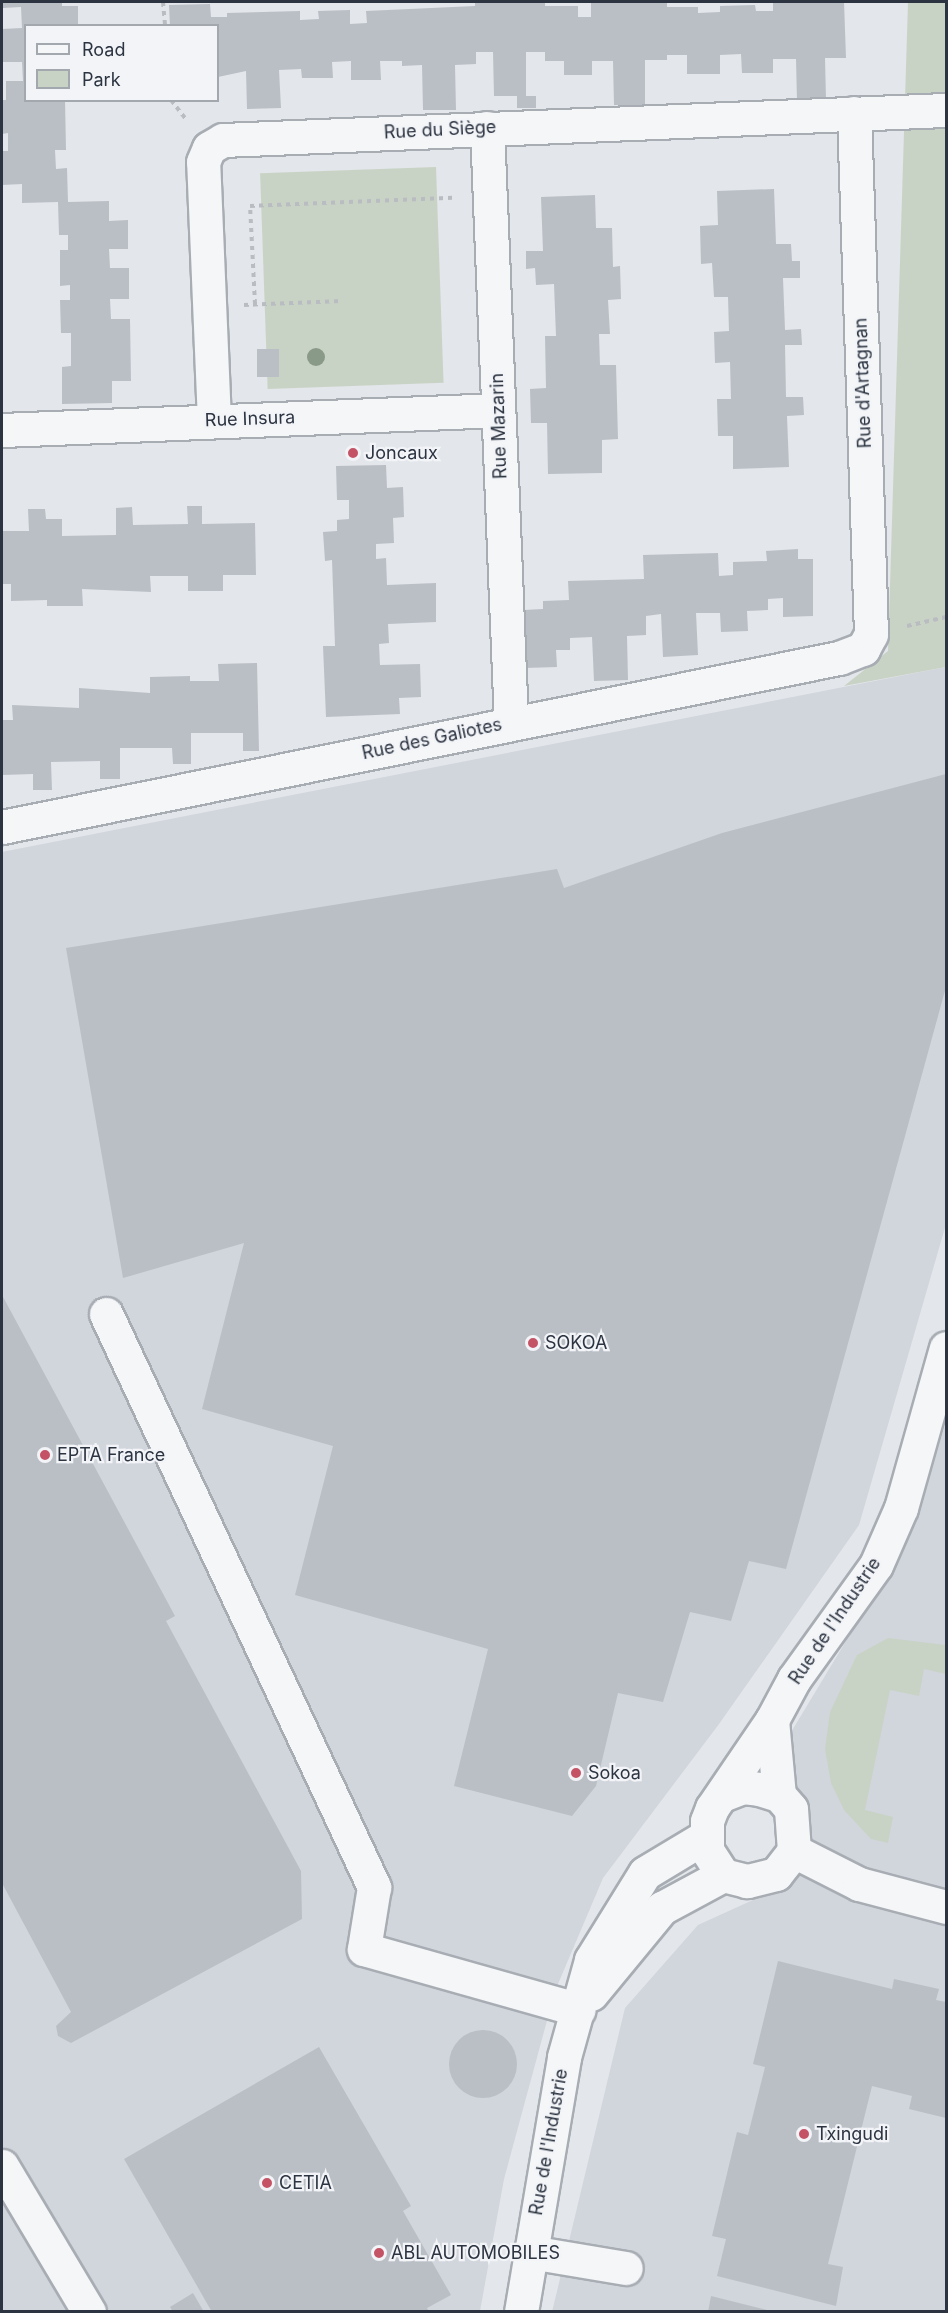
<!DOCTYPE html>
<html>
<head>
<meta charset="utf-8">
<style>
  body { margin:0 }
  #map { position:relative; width:948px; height:2313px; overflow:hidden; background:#e3e6ea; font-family:Inter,sans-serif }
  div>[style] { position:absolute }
  .built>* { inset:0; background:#d1d5dc }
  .green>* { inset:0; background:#c9d3c5; transform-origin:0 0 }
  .building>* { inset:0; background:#babfc6; transform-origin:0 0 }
  .round { border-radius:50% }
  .path>* { height:4px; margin-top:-2px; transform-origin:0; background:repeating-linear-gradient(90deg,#b9bcc1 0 4.5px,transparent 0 9px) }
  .roads { filter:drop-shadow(2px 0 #a8adb4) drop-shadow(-2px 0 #a8adb4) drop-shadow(0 2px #a8adb4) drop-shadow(0 -2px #a8adb4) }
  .minor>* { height:33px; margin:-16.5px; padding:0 16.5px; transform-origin:16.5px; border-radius:16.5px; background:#f5f6f8 }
  .trees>* { width:18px; height:18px; margin:-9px; border-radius:50%; background:#8a9a89 }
  .dots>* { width:16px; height:16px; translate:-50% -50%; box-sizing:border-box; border:3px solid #f2f4f7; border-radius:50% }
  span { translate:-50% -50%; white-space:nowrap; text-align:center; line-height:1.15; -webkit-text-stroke:4.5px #f2f4f7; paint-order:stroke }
  .street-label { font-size:18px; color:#2c3441 }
  .poi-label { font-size:18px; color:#2c3441 }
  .left { translate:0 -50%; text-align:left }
  .frame { position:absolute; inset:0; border:3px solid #2c3441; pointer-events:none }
  .legend { position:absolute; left:24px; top:24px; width:195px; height:78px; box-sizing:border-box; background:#f2f4f7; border:2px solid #a3a7ae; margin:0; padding:8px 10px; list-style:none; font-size:18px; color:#2c3441 }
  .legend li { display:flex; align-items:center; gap:12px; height:30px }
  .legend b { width:30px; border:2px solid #a3a7ae }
</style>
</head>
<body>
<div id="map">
  <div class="built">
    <div style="clip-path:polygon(946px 667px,946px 1224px,859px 1525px,719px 1724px,603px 1878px,555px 1991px,504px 2179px,480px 2311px,2px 2312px,2px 852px)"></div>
    <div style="clip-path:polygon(946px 1422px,946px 2311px,552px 2312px,625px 2008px,698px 1925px,764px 1895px,778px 1835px,764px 1777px,910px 1535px)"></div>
  </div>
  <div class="green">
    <div style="clip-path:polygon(908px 2px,946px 2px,946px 667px,844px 686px,888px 651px)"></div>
    <div style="left:436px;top:167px;width:216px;height:176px;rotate:88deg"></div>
    <div style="clip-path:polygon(888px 1638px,946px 1645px,946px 1674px,924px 1669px,919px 1696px,890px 1690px,865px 1810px,893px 1817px,888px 1843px,871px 1839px,844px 1810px,831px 1783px,825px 1749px,830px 1712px,857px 1655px)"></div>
  </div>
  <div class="building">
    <div style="clip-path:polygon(3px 2px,62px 2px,62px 6px,78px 6px,78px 26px,26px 26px,26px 100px,65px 100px,66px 150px,55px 150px,56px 169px,67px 168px,68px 202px,109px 201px,109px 221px,128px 220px,128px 249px,109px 249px,110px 268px,129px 268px,129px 299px,110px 299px,111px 319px,130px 319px,131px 381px,112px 381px,112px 403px,62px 404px,62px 367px,71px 366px,71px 333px,61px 333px,60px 300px,70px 300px,70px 285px,60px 286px,60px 250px,68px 250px,68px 235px,59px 235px,58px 202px,22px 203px,22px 184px,2px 185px,2px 151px,8px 151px,8px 133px,2px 134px,2px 100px,6px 100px,6px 81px,23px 81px,22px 62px,2px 62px,2px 29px,22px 28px,21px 7px,3px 8px)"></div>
    <div style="clip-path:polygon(475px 2px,545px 2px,545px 6px,578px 6px,578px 17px,591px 17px,591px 3px,667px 2px,667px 7px,698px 7px,698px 13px,720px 12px,720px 6px,755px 5px,756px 11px,773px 11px,773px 3px,844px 2px,846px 58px,825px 58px,826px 100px,797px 101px,796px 59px,773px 59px,773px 73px,742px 73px,741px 54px,720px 55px,720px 74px,687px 74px,687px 55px,667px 55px,667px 60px,645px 60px,645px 105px,614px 105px,613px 61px,592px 61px,592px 75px,564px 75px,564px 61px,545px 61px,545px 52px,526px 52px,526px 96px,536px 96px,536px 108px,517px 108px,517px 96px,494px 96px,493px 52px,476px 52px,476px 64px,455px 65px,456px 110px,423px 110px,422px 65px,402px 66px,402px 61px,380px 61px,381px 80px,351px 80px,351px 61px,332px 62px,333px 78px,302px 78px,301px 69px,279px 70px,281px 108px,247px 109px,246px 71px,218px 77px,218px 26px,170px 26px,169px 5px,210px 4px,211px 17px,227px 17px,227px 13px,300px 11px,300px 20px,319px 19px,318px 11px,350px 10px,350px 24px,367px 23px,366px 11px,475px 6px)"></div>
    <div style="clip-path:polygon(774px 189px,776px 244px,791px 244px,792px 261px,800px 261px,800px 278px,783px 278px,785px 330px,801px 329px,802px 345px,785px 345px,786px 397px,803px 397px,804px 415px,787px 416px,789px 467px,733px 469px,733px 436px,718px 436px,717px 399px,731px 399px,730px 362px,715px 363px,714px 332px,729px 331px,728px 297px,714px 297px,712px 263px,701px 264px,700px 226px,718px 225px,717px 191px)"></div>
    <div style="clip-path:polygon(595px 195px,596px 228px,612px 228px,613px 267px,620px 266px,621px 299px,608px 300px,610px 334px,599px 334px,600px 365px,616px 365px,618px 439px,602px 440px,602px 473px,548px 474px,547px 423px,531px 423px,530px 389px,546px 388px,545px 336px,556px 336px,554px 284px,536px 285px,535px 268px,526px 269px,526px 251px,543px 251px,541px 197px)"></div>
    <div style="left:257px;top:349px;width:22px;height:28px"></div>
    <div style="clip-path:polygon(386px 465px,387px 488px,403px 487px,404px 517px,393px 518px,394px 543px,376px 544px,376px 559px,386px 558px,387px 585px,436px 583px,436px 622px,388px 624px,389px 643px,379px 644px,380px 665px,420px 664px,421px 697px,399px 698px,400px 714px,326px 717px,323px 646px,335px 646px,332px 560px,325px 561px,323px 532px,337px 531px,337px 520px,349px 519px,349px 500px,337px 500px,336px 466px)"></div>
    <div style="clip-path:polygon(187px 506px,202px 506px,202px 524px,255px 523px,256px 575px,223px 575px,223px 591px,188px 591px,188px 576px,150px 576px,151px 592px,82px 589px,83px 606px,47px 606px,47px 600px,11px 601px,11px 584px,2px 584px,2px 531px,29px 531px,28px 509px,45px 509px,46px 519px,62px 519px,62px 536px,116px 535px,116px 508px,132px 507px,133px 525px,188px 524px)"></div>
    <div style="clip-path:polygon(798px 549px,798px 559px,813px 559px,813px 616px,783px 617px,783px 598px,768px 599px,768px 610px,747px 611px,748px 631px,721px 632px,720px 613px,696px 613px,698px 655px,663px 657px,661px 614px,646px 616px,646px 635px,627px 636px,628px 680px,594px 681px,592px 637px,570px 638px,570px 650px,556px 650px,557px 667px,525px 668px,524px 610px,543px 609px,543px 601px,569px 600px,568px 581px,644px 579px,643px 555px,718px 553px,719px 576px,733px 575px,733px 562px,767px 561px,766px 551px)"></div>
    <div style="clip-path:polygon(257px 663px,259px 751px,243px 751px,243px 733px,191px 733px,191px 764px,173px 764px,172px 748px,120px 748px,120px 779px,100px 779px,100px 761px,51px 762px,52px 790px,33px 790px,33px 774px,2px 775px,2px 720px,13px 720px,12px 705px,79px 708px,79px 688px,150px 693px,150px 677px,190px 676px,190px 681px,219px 681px,218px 664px)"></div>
    <div style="clip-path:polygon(946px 774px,946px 987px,786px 1569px,749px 1561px,731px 1621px,690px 1612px,663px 1702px,618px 1693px,596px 1786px,572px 1816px,454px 1786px,488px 1649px,295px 1595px,333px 1446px,202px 1409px,244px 1243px,123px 1278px,66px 948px,557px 869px,564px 888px,722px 833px)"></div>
    <div style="clip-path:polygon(2px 1295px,175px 1616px,166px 1621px,301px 1871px,302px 1919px,71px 2043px,58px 2036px,56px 2026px,71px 2012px,2px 1883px)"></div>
    <div style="clip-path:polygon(778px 1961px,892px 1989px,894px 1979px,939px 1989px,936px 2000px,946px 2002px,946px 2118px,909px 2109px,912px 2096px,872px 2086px,828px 2264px,843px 2267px,836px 2306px,717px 2276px,726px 2239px,712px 2236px,737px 2132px,748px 2135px,765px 2067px,753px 2064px)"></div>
    <div class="round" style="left:449px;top:2030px;width:68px;height:68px"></div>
    <div style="clip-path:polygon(319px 2047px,411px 2206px,403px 2211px,451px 2295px,427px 2308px,429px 2312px,212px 2312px,124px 2159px)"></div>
    <div style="clip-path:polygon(193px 2293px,204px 2312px,173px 2312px,170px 2307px)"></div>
    <div style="clip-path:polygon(711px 2296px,771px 2311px,771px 2312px,708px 2312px)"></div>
  </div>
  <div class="path">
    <div style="left:163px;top:2px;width:24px;rotate:85deg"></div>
    <div style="left:171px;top:100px;width:24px;rotate:52deg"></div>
    <div style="left:255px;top:304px;width:98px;rotate:-92.9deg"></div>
    <div style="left:250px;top:206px;width:203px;rotate:-2.3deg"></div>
    <div style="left:244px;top:305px;width:98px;rotate:-2.3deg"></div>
    <div style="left:907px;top:626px;width:40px;rotate:-13deg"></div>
  </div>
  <div class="roads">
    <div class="minor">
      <div style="left:487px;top:128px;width:595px;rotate:87.69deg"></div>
      <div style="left:214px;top:421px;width:259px;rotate:-92.4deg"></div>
      <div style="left:203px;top:162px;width:15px;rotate:-67deg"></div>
      <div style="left:209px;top:148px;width:16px;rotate:-30deg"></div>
      <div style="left:223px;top:140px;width:724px;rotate:-2.38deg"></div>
      <div style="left:2px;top:430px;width:496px;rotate:-2.3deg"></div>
      <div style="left:2px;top:827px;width:854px;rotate:-11.42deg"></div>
      <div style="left:839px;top:658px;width:26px;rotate:-21deg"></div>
      <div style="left:863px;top:649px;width:17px;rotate:-62deg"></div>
      <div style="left:871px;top:634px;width:521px;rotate:-91.87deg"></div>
      <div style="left:106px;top:1314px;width:633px;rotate:64.93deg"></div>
      <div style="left:374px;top:1887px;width:63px;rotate:99.2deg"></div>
      <div style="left:364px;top:1949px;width:223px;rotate:15.8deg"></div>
      <div style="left:772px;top:1720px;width:75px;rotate:84.7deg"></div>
      <div style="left:722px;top:1795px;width:22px;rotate:-21deg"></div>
      <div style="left:743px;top:1787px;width:16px;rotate:7deg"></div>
      <div style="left:759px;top:1789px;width:21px;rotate:17deg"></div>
      <div style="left:779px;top:1795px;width:18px;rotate:49deg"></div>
      <div style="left:791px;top:1809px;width:42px;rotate:85.9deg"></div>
      <div style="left:794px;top:1851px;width:29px;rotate:128deg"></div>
      <div style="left:776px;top:1874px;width:30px;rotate:166deg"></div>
      <div style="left:747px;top:1881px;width:25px;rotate:-166deg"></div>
      <div style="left:723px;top:1875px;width:30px;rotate:-123deg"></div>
      <div style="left:707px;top:1850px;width:29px;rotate:-90deg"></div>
      <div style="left:707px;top:1821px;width:14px;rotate:-69deg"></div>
      <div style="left:712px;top:1808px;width:107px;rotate:-55.7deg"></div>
      <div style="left:772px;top:1720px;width:47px;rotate:-61.8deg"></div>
      <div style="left:794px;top:1679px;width:140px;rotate:-54.3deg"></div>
      <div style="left:876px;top:1565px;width:62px;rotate:-66.3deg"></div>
      <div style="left:901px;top:1508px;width:166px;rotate:-74.3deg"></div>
      <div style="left:794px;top:1851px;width:73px;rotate:26.9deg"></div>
      <div style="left:859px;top:1884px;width:90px;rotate:14.8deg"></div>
      <div style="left:591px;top:1994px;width:112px;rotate:-50.5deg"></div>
      <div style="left:662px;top:1908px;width:69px;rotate:-28.4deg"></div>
      <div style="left:2px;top:2166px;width:170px;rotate:59.2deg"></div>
      <div style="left:530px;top:2252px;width:97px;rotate:9.5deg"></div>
      <div style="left:521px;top:2312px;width:259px;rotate:-80.4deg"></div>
      <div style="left:564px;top:2057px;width:101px;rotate:-74.4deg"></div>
      <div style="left:591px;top:1960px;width:102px;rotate:-58.2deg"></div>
      <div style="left:645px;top:1873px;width:70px;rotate:-31deg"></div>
    </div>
  </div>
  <div class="trees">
    <div style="left:316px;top:357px"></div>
  </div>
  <div class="dots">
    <div style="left:353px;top:453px;background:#c45366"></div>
    <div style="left:533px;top:1343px;background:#c45366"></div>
    <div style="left:45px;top:1455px;background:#c45366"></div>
    <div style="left:576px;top:1773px;background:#c45366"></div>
    <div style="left:804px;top:2134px;background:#c45366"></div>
    <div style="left:267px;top:2183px;background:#c45366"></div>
    <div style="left:379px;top:2253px;background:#c45366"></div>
  </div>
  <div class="street-label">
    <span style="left:440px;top:130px;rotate:-3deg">Rue du Siège</span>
    <span style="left:863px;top:383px;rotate:-92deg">Rue d'Artagnan</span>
    <span style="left:250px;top:419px;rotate:-2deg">Rue Insura</span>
    <span style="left:499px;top:426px;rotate:-92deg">Rue Mazarin</span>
    <span style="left:432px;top:739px;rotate:-12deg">Rue des Galiotes</span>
    <span style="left:835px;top:1621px;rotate:-56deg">Rue de l'Industrie</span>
    <span style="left:549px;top:2142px;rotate:-80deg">Rue de l'Industrie</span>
  </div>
  <div class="poi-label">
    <span class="left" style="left:365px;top:453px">Joncaux</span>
    <span class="left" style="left:545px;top:1343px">SOKOA</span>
    <span class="left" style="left:57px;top:1455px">EPTA France</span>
    <span class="left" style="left:588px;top:1773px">Sokoa</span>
    <span class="left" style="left:816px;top:2134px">Txingudi</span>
    <span class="left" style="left:279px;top:2183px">CETIA</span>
    <span class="left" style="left:391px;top:2253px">ABL AUTOMOBILES</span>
  </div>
  <div class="frame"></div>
  <ul class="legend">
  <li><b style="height:8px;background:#f5f6f8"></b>Road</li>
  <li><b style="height:16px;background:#c9d3c5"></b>Park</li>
  </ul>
</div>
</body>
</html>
